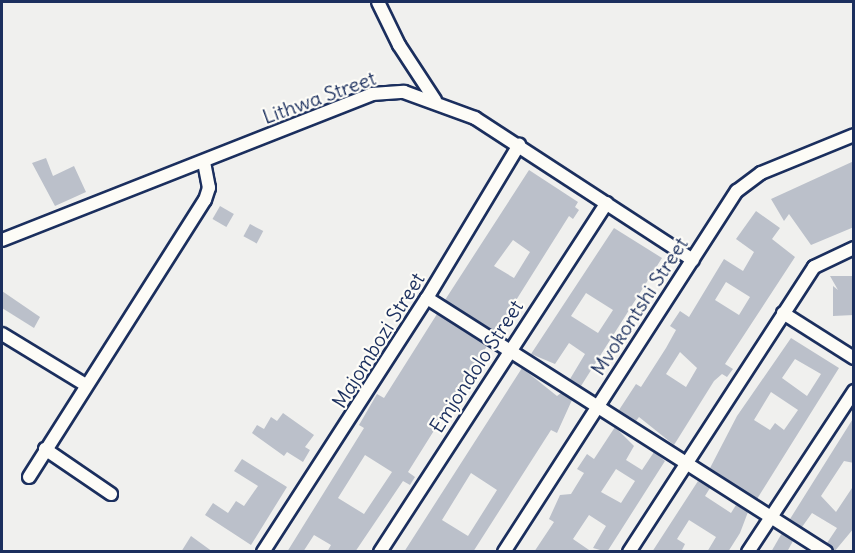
<!DOCTYPE html>
<html>
<head>
<meta charset="utf-8">
<style>
  body { margin:0 }
  #map { position:relative; width:855px; height:553px; overflow:hidden; background:#f0f0ee; font-family:Delius,sans-serif }
  div>[style] { position:absolute }
  .building>* { inset:0; background:#bbc0ca; transform-origin:0 0 }
  .roads { filter:drop-shadow(2px 0 #1b2f5e) drop-shadow(-2px 0 #1b2f5e) drop-shadow(0 2px #1b2f5e) drop-shadow(0 -2px #1b2f5e) }
  .minor>* { height:12px; margin:-6px; padding:0 6px; transform-origin:6px; border-radius:6px; background:#fdfcf7 }
  span { translate:-50% -50%; white-space:nowrap; text-align:center; line-height:1.15; -webkit-text-stroke:4.5px #fdfcf7; paint-order:stroke }
  .street-label { font-size:20px; color:#1b2f5e }
  .frame { position:absolute; inset:0; border:3px solid #1b2f5e; pointer-events:none }
</style>
</head>
<body>
<div id="map">
  <div class="building">
    <div style="clip-path:polygon(46px 158px,53px 176px,74px 166px,86px 192px,55px 206px,32px 163px)"></div>
    <div style="clip-path:polygon(854px 161px,854px 227px,811px 245px,789px 214px,784px 221px,771px 199px)"></div>
    <div style="clip-path:polygon(evenodd,529px 170px,578px 202px,575px 207px,579px 210px,573px 219px,569px 216px,496px 332px,445px 300px,529px 170px,513px 240px,530px 252px,514px 278px,494px 266px,513px 240px)"></div>
    <div style="left:220px;top:206px;width:16px;height:15px;rotate:30deg"></div>
    <div style="clip-path:polygon(evenodd,756px 211px,780px 228px,772px 239px,795px 257px,725px 364px,733px 369px,727px 377px,722px 374px,714px 381px,674px 445px,639px 417px,636px 421px,619px 410px,636px 384px,641px 387px,666px 348px,676px 330px,670px 326px,680px 311px,689px 317px,724px 259px,743px 271px,754px 252px,736px 239px,756px 211px,726px 282px,750px 297px,739px 315px,715px 300px,726px 282px,756px 211px,680px 352px,697px 368px,686px 387px,666px 374px,680px 352px)"></div>
    <div style="left:250px;top:224px;width:15px;height:14px;rotate:28deg"></div>
    <div style="clip-path:polygon(evenodd,614px 228px,662px 258px,581px 386px,570px 379px,585px 354px,569px 343px,555px 364px,531px 354px,614px 228px,586px 293px,613px 310px,598px 333px,571px 316px,586px 293px)"></div>
    <div style="clip-path:polygon(830px 276px,854px 276px,854px 315px,833px 316px,833px 286px,838px 290px)"></div>
    <div style="clip-path:polygon(2px 291px,40px 317px,34px 328px,2px 308px)"></div>
    <div style="clip-path:polygon(evenodd,437px 314px,487px 346px,408px 472px,415px 477px,410px 485px,403px 481px,355px 552px,327px 552px,331px 545px,314px 535px,303px 552px,287px 552px,364px 428px,359px 425px,377px 394px,384px 398px,437px 314px,365px 455px,392px 472px,364px 514px,338px 498px,365px 455px)"></div>
    <div style="clip-path:polygon(evenodd,791px 338px,839px 368px,757px 499px,710px 468px,737px 416px,791px 338px,795px 359px,821px 374px,807px 396px,782px 378px,795px 359px,791px 338px,771px 392px,798px 410px,784px 430px,775px 423px,770px 430px,754px 420px,771px 392px)"></div>
    <div style="clip-path:polygon(evenodd,522px 368px,557px 396px,561px 393px,572px 400px,557px 433px,551px 430px,473px 552px,404px 552px,522px 368px,471px 473px,497px 490px,468px 536px,442px 520px,471px 473px)"></div>
    <div style="clip-path:polygon(283px 413px,314px 435px,305px 447px,310px 450px,303px 462px,287px 452px,284px 456px,252px 433px,257px 425px,264px 429px,271px 417px,277px 421px)"></div>
    <div style="clip-path:polygon(854px 417px,854px 463px,844px 461px,821px 496px,836px 512px,854px 485px,854px 528px,834px 552px,827px 543px,837px 528px,812px 513px,802px 527px,790px 519px)"></div>
    <div style="clip-path:polygon(evenodd,615px 427px,634px 446px,626px 460px,642px 470px,654px 452px,665px 461px,607px 552px,593px 548px,606px 526px,589px 515px,573px 539px,592px 552px,534px 552px,554px 522px,549px 519px,560px 495px,571px 494px,584px 473px,577px 469px,587px 454px,594px 459px,615px 427px,616px 469px,635px 481px,621px 503px,601px 492px,616px 469px)"></div>
    <div style="clip-path:polygon(242px 459px,287px 487px,251px 545px,205px 515px,213px 503px,228px 513px,236px 501px,244px 506px,258px 486px,234px 471px)"></div>
    <div style="clip-path:polygon(698px 481px,710px 488px,705px 496px,731px 513px,736px 505px,748px 512px,740px 533px,728px 552px,707px 552px,716px 537px,689px 520px,677px 539px,685px 544px,681px 552px,652px 552px)"></div>
    <div style="clip-path:polygon(782px 533px,793px 541px,787px 552px,771px 552px)"></div>
    <div style="clip-path:polygon(191px 536px,213px 552px,181px 552px)"></div>
  </div>
  <div class="roads">
    <div class="minor">
      <div style="left:378px;top:2px;width:48px;rotate:64deg"></div>
      <div style="left:399px;top:45px;width:66px;rotate:56.8deg"></div>
      <div style="left:2px;top:240px;width:398px;rotate:-21.5deg"></div>
      <div style="left:372px;top:94px;width:32px;rotate:-4deg"></div>
      <div style="left:404px;top:92px;width:76px;rotate:20.1deg"></div>
      <div style="left:475px;top:118px;width:260px;rotate:33.1deg"></div>
      <div style="left:427px;top:298px;width:473px;rotate:32.5deg"></div>
      <div style="left:783px;top:313px;width:84px;rotate:32.4deg"></div>
      <div style="left:2px;top:334px;width:98px;rotate:31.3deg"></div>
      <div style="left:45px;top:449px;width:80px;rotate:34.3deg"></div>
      <div style="left:29px;top:477px;width:328px;rotate:-57.6deg"></div>
      <div style="left:205px;top:200px;width:13px;rotate:-72deg"></div>
      <div style="left:209px;top:188px;width:26px;rotate:-101deg"></div>
      <div style="left:263px;top:552px;width:302px;rotate:-57.2deg"></div>
      <div style="left:427px;top:298px;width:179px;rotate:-59deg"></div>
      <div style="left:380px;top:552px;width:416px;rotate:-57deg"></div>
      <div style="left:504px;top:552px;width:430px;rotate:-57.2deg"></div>
      <div style="left:737px;top:191px;width:30px;rotate:-37deg"></div>
      <div style="left:761px;top:173px;width:100px;rotate:-22.2deg"></div>
      <div style="left:629px;top:552px;width:340px;rotate:-57deg"></div>
      <div style="left:814px;top:267px;width:44px;rotate:-25.4deg"></div>
      <div style="left:748px;top:552px;width:193px;rotate:-56.6deg"></div>
    </div>
  </div>
  <div class="street-label">
    <span style="left:319px;top:97px;rotate:-20deg">Lithwa Street</span>
    <span style="left:639px;top:306px;rotate:-57deg">Mvokontshi Street</span>
    <span style="left:378px;top:340px;rotate:-58deg">Majombozi Street</span>
    <span style="left:476px;top:366px;rotate:-57deg">Emjondolo Street</span>
  </div>
  <div class="frame"></div>
</div>
</body>
</html>
